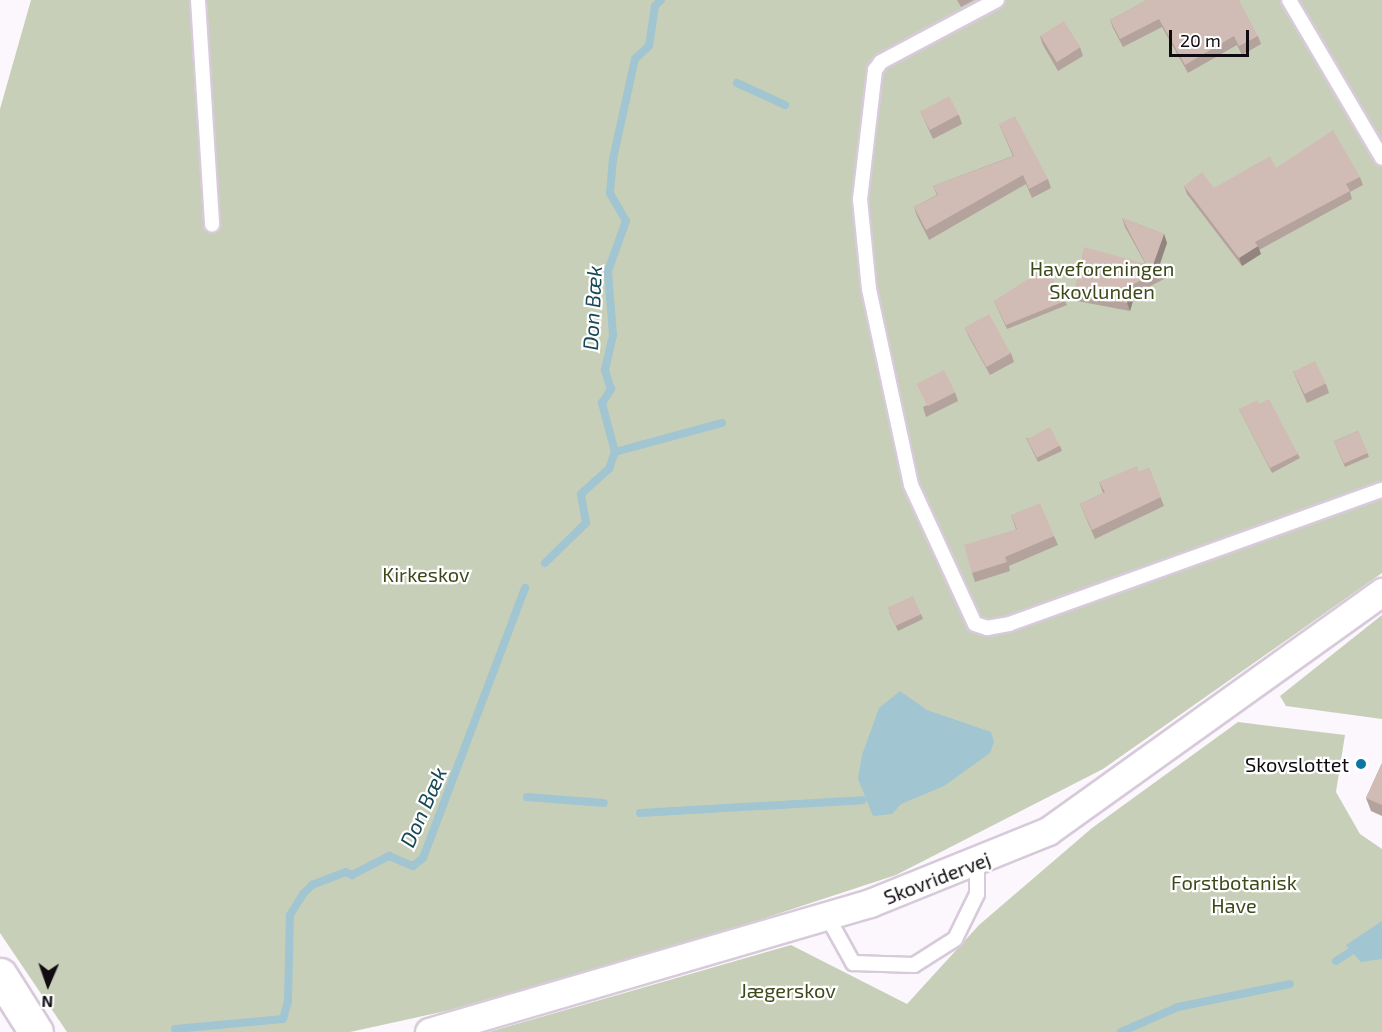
<!DOCTYPE html>
<html>
<head>
<meta charset="utf-8">
<style>
  body { margin:0 }
  #map { position:relative; width:1382px; height:1032px; overflow:hidden; background:#fcf7fd; font-family:"Exo 2",sans-serif }
  div>[style] { position:absolute }
  .green>* { inset:0; background:#c8cfb9 }
  .water>* { inset:0; background:#a1c5d1 }
  .stream>* { height:8px; margin:-4px; padding:0 4px; transform-origin:4px; border-radius:4px; background:#a1c5d1 }
  .roads { filter:drop-shadow(2px 0 #d7cada) drop-shadow(-2px 0 #d7cada) drop-shadow(0 2px #d7cada) drop-shadow(0 -2px #d7cada) }
  .service>* { height:14px; margin:-7px; padding:0 7px; transform-origin:7px; border-radius:7px; background:#fff }
  .minor>* { height:27px; margin:-13.5px; padding:0 13.5px; transform-origin:13.5px; border-radius:13.5px; background:#fff }
  .tertiary>* { height:33px; margin:-16.5px; padding:0 16.5px; transform-origin:16.5px; border-radius:16.5px; background:#fff }
  .wall>* { inset:0; background:#b4a29c; transform-origin:0 0 }
  .shaded-wall>* { inset:0; background:#92847f }
  .building>* { inset:0; background:#d1bcb5; transform-origin:0 0 }
  .dots>* { width:16px; height:16px; translate:-50% -50%; box-sizing:border-box; border:3px solid #fff; border-radius:50% }
  span { translate:-50% -50%; white-space:nowrap; text-align:center; line-height:1.15; -webkit-text-stroke:4.5px #fff; paint-order:stroke }
  .park-label { font-size:20px; color:#3d4919 }
  .poi-label { font-size:20px; color:#0f0b10 }
  .right { translate:-100% -50%; text-align:right }
  .street-label { font-size:20px; color:#0f0b10 }
  .water-label { font-size:21px; color:#164856; font-style:italic }
  .north { position:absolute; left:18px; top:954px; width:60px; height:60px; -webkit-text-stroke:4px #fff; paint-order:stroke; rotate:182deg; font-size:16px; font-weight:700; line-height:24px; text-align:center; color:#0f0b10 }
  .north::after { content:''; display:block; margin:auto; width:21px; height:27px; background:#0f0b10; clip-path:polygon(50% 0,100% 100%,50% 72%,0 100%) }
  .scale { position:absolute; left:1169px; top:30px; width:80px; height:27px; box-sizing:border-box; border:3px solid #0f0b10; border-top:0; padding-left:8px; font-size:18px; line-height:21px; white-space:nowrap; color:#0f0b10; -webkit-text-stroke:4px #fff; paint-order:stroke }
</style>
</head>
<body>
<div id="map">
  <div class="green">
    <div style="clip-path:polygon(31px 0,1382px 0,1382px 573px,1103px 769px,896px 875px,695px 941px,446px 1011px,350px 1032px,67px 1032px,0 933px,0 109px)"></div>
    <div style="clip-path:polygon(1382px 615px,1382px 719px,1286px 706px,1280px 696px)"></div>
    <div style="clip-path:polygon(1238px 722px,1345px 735px,1336px 792px,1360px 834px,1382px 849px,1382px 1032px,489px 1032px,791px 945px,907px 1004px,979px 925px,1092px 828px)"></div>
  </div>
  <div class="water">
    <div style="clip-path:polygon(900px 691px,927px 710px,991px 732px,994px 742px,990px 753px,944px 786px,901px 804px,892px 814px,873px 816px,858px 779px,862px 755px,879px 708px)"></div>
    <div style="clip-path:polygon(1382px 921px,1382px 959px,1361px 962px,1346px 945px)"></div>
  </div>
  <div class="stream">
    <div style="left:737px;top:83px;width:53px;rotate:24.6deg"></div>
    <div style="left:615px;top:452px;width:111px;rotate:-15.2deg"></div>
    <div style="left:545px;top:563px;width:57px;rotate:-44.3deg"></div>
    <div style="left:586px;top:523px;width:29px;rotate:-100deg"></div>
    <div style="left:581px;top:494px;width:38px;rotate:-42deg"></div>
    <div style="left:609px;top:469px;width:18px;rotate:-71deg"></div>
    <div style="left:615px;top:452px;width:51px;rotate:-104.9deg"></div>
    <div style="left:602px;top:403px;width:17px;rotate:-57deg"></div>
    <div style="left:611px;top:389px;width:20px;rotate:-108deg"></div>
    <div style="left:605px;top:370px;width:36px;rotate:-77deg"></div>
    <div style="left:613px;top:335px;width:64px;rotate:-94.5deg"></div>
    <div style="left:608px;top:271px;width:53px;rotate:-70.2deg"></div>
    <div style="left:626px;top:221px;width:32px;rotate:-120deg"></div>
    <div style="left:610px;top:193px;width:34px;rotate:-85deg"></div>
    <div style="left:613px;top:159px;width:102px;rotate:-77.6deg"></div>
    <div style="left:635px;top:59px;width:19px;rotate:-43deg"></div>
    <div style="left:649px;top:46px;width:40px;rotate:-81.5deg"></div>
    <div style="left:655px;top:6px;width:8px;rotate:-45deg"></div>
    <div style="left:527px;top:797px;width:77px;rotate:4.5deg"></div>
    <div style="left:640px;top:813px;width:223px;rotate:-3.3deg"></div>
    <div style="left:1336px;top:961px;width:17px;rotate:-33deg"></div>
    <div style="left:175px;top:1029px;width:108px;rotate:-5.3deg"></div>
    <div style="left:283px;top:1019px;width:18px;rotate:-74deg"></div>
    <div style="left:288px;top:1002px;width:87px;rotate:-88.7deg"></div>
    <div style="left:290px;top:915px;width:25px;rotate:-58deg"></div>
    <div style="left:303px;top:894px;width:13px;rotate:-45deg"></div>
    <div style="left:312px;top:885px;width:36px;rotate:-21deg"></div>
    <div style="left:346px;top:872px;width:7px;rotate:27deg"></div>
    <div style="left:352px;top:875px;width:42px;rotate:-27.2deg"></div>
    <div style="left:389px;top:856px;width:26px;rotate:23deg"></div>
    <div style="left:413px;top:866px;width:13px;rotate:-39deg"></div>
    <div style="left:423px;top:858px;width:289px;rotate:-69.3deg"></div>
    <div style="left:1121px;top:1032px;width:62px;rotate:-23.7deg"></div>
    <div style="left:1178px;top:1007px;width:114px;rotate:-11.6deg"></div>
  </div>
  <div class="roads">
    <div class="service">
      <div style="left:198px;top:0;width:225px;rotate:86.4deg"></div>
      <div style="left:997px;top:0;width:132px;rotate:151.9deg"></div>
      <div style="left:881px;top:62px;width:10px;rotate:127deg"></div>
      <div style="left:875px;top:70px;width:130px;rotate:96.6deg"></div>
      <div style="left:860px;top:199px;width:90px;rotate:84.3deg"></div>
      <div style="left:869px;top:289px;width:200px;rotate:77.9deg"></div>
      <div style="left:911px;top:485px;width:153px;rotate:65.3deg"></div>
      <div style="left:975px;top:624px;width:13px;rotate:18deg"></div>
      <div style="left:987px;top:628px;width:22px;rotate:-10deg"></div>
      <div style="left:1009px;top:624px;width:396px;rotate:-19.8deg"></div>
      <div style="left:1289px;top:0;width:183px;rotate:59.5deg"></div>
      <div style="left:827px;top:916px;width:54px;rotate:61deg"></div>
      <div style="left:853px;top:963px;width:61px;rotate:1.9deg"></div>
      <div style="left:914px;top:965px;width:49px;rotate:-32.4deg"></div>
      <div style="left:955px;top:939px;width:50px;rotate:-63.9deg"></div>
      <div style="left:977px;top:894px;width:30px;rotate:-90deg"></div>
    </div>
    <div class="minor">
      <div style="left:429px;top:1032px;width:459px;rotate:-16.3deg"></div>
      <div style="left:870px;top:903px;width:192px;rotate:-22deg"></div>
      <div style="left:1048px;top:831px;width:411px;rotate:-35.6deg"></div>
    </div>
    <div class="tertiary">
      <div style="left:0;top:975px;width:67px;rotate:57.7deg"></div>
    </div>
  </div>
  <div class="wall">
    <div style="clip-path:polygon(957px 0,974px 0,961px 7px)"></div>
    <div style="clip-path:polygon(1147px 0,1258px 36px,1261px 44px,1242px 55px,1237px 45px,1188px 73px,1162px 27px,1123px 47px,1113px 28px,1110px 20px)"></div>
    <div style="clip-path:polygon(1040px 36px,1080px 47px,1083px 56px,1058px 71px,1043px 45px)"></div>
    <div style="clip-path:polygon(920px 111px,959px 115px,962px 124px,933px 139px)"></div>
    <div style="clip-path:polygon(999px 124px,1048px 179px,1051px 188px,1032px 198px,1026px 184px,929px 240px,917px 216px,914px 207px,937px 195px,933px 186px,1013px 156px)"></div>
    <div style="clip-path:polygon(1276px 168px,1360px 177px,1363px 185px,1350px 192px,1352px 199px,1259px 250px,1261px 254px,1242px 266px,1187px 194px,1184px 186px,1214px 188px)"></div>
    <div style="clip-path:polygon(1122px 218px,1164px 234px,1167px 243px,1159px 267px,1165px 268px,1168px 277px,1135px 294px,1130px 311px,1077px 301px,1074px 292px,1145px 263px,1125px 227px)"></div>
    <div style="clip-path:polygon(994px 301px,1065px 301px,1067px 305px,1007px 329px)"></div>
    <div style="clip-path:polygon(965px 328px,1011px 353px,1014px 362px,990px 375px,969px 337px)"></div>
    <div style="clip-path:polygon(1293px 371px,1326px 384px,1329px 393px,1307px 403px)"></div>
    <div style="clip-path:polygon(955px 392px,958px 401px,926px 417px,923px 407px)"></div>
    <div style="clip-path:polygon(1259px 404px,1298px 454px,1300px 458px,1272px 473px,1239px 409px)"></div>
    <div style="left:1358px;top:431px;width:28px;height:26px;rotate:67deg"></div>
    <div style="clip-path:polygon(1026px 438px,1060px 446px,1062px 451px,1038px 462px)"></div>
    <div style="clip-path:polygon(1149px 468px,1164px 506px,1095px 539px,1080px 504px,1103px 493px,1099px 482px,1139px 472px)"></div>
    <div style="clip-path:polygon(1011px 515px,1054px 536px,1058px 545px,1009px 566px,1010px 571px,975px 582px,972px 573px,1016px 529px)"></div>
    <div style="clip-path:polygon(889px 612px,921px 614px,923px 619px,898px 631px)"></div>
    <div style="clip-path:polygon(1382px 763px,1382px 816px,1371px 811px,1366px 798px)"></div>
  </div>
  <div class="shaded-wall">
    <div style="clip-path:polygon(1164px 234px,1167px 243px,1157px 272px,1153px 265px)"></div>
    <div style="clip-path:polygon(1258px 246px,1261px 254px,1242px 266px,1239px 258px)"></div>
    <div style="clip-path:polygon(1132px 285px,1135px 294px,1130px 311px,1127px 303px)"></div>
  </div>
  <div class="building">
    <div style="clip-path:polygon(1147px 0,1239px 0,1258px 36px,1239px 46px,1234px 36px,1185px 65px,1159px 19px,1120px 39px,1110px 20px)"></div>
    <div style="left:1064px;top:21px;width:31px;height:28px;rotate:58deg"></div>
    <div style="left:949px;top:96px;width:21px;height:33px;rotate:62deg"></div>
    <div style="clip-path:polygon(1015px 116px,1048px 179px,1029px 189px,1023px 175px,926px 230px,914px 207px,938px 195px,933px 186px,1014px 156px,999px 124px)"></div>
    <div style="clip-path:polygon(1333px 130px,1360px 177px,1346px 184px,1350px 191px,1255px 242px,1258px 246px,1239px 258px,1184px 186px,1202px 172px,1214px 188px,1270px 156px,1276px 168px)"></div>
    <div style="clip-path:polygon(1122px 218px,1164px 234px,1153px 265px,1165px 268px,1132px 285px,1127px 303px,1074px 292px,1084px 247px,1146px 264px)"></div>
    <div style="clip-path:polygon(1047px 267px,1065px 301px,1006px 325px,994px 301px)"></div>
    <div style="left:989px;top:314px;width:45px;height:28px;rotate:61deg"></div>
    <div style="left:1315px;top:361px;width:25px;height:24px;rotate:64deg"></div>
    <div style="left:944px;top:370px;width:25px;height:31px;rotate:63deg"></div>
    <div style="clip-path:polygon(1269px 399px,1298px 454px,1270px 468px,1239px 409px,1257px 400px,1259px 404px)"></div>
    <div style="left:1050px;top:427px;width:21px;height:26px;rotate:62deg"></div>
    <div style="left:1358px;top:431px;width:24px;height:26px;rotate:66deg"></div>
    <div style="clip-path:polygon(1137px 466px,1139px 472px,1149px 468px,1161px 497px,1092px 530px,1080px 504px,1105px 492px,1099px 482px)"></div>
    <div style="clip-path:polygon(1040px 503px,1054px 536px,1005px 557px,1007px 562px,972px 573px,964px 545px,1017px 529px,1011px 515px)"></div>
    <div style="left:913px;top:596px;width:20px;height:28px;rotate:66deg"></div>
    <div style="clip-path:polygon(1382px 763px,1382px 805px,1366px 798px)"></div>
  </div>
  <div class="dots">
    <div style="left:1361px;top:764px;background:#0a78a2"></div>
  </div>
  <div class="park-label">
    <span style="left:1102px;top:280px">Haveforeningen<br>Skovlunden</span>
    <span style="left:426px;top:574px">Kirkeskov</span>
    <span style="left:1234px;top:894px">Forstbotanisk<br>Have</span>
    <span style="left:788px;top:990px">Jægerskov</span>
  </div>
  <div class="poi-label">
    <span class="right" style="left:1349px;top:764px">Skovslottet</span>
  </div>
  <div class="street-label">
    <span style="left:937px;top:878px;rotate:-21deg">Skovridervej</span>
  </div>
  <div class="water-label">
    <span style="left:592px;top:308px;rotate:-87deg">Don Bæk</span>
    <span style="left:423px;top:807px;rotate:-66deg">Don Bæk</span>
  </div>
  <div class="north">N</div>
  <div class="scale">20 m</div>
</div>
</body>
</html>
